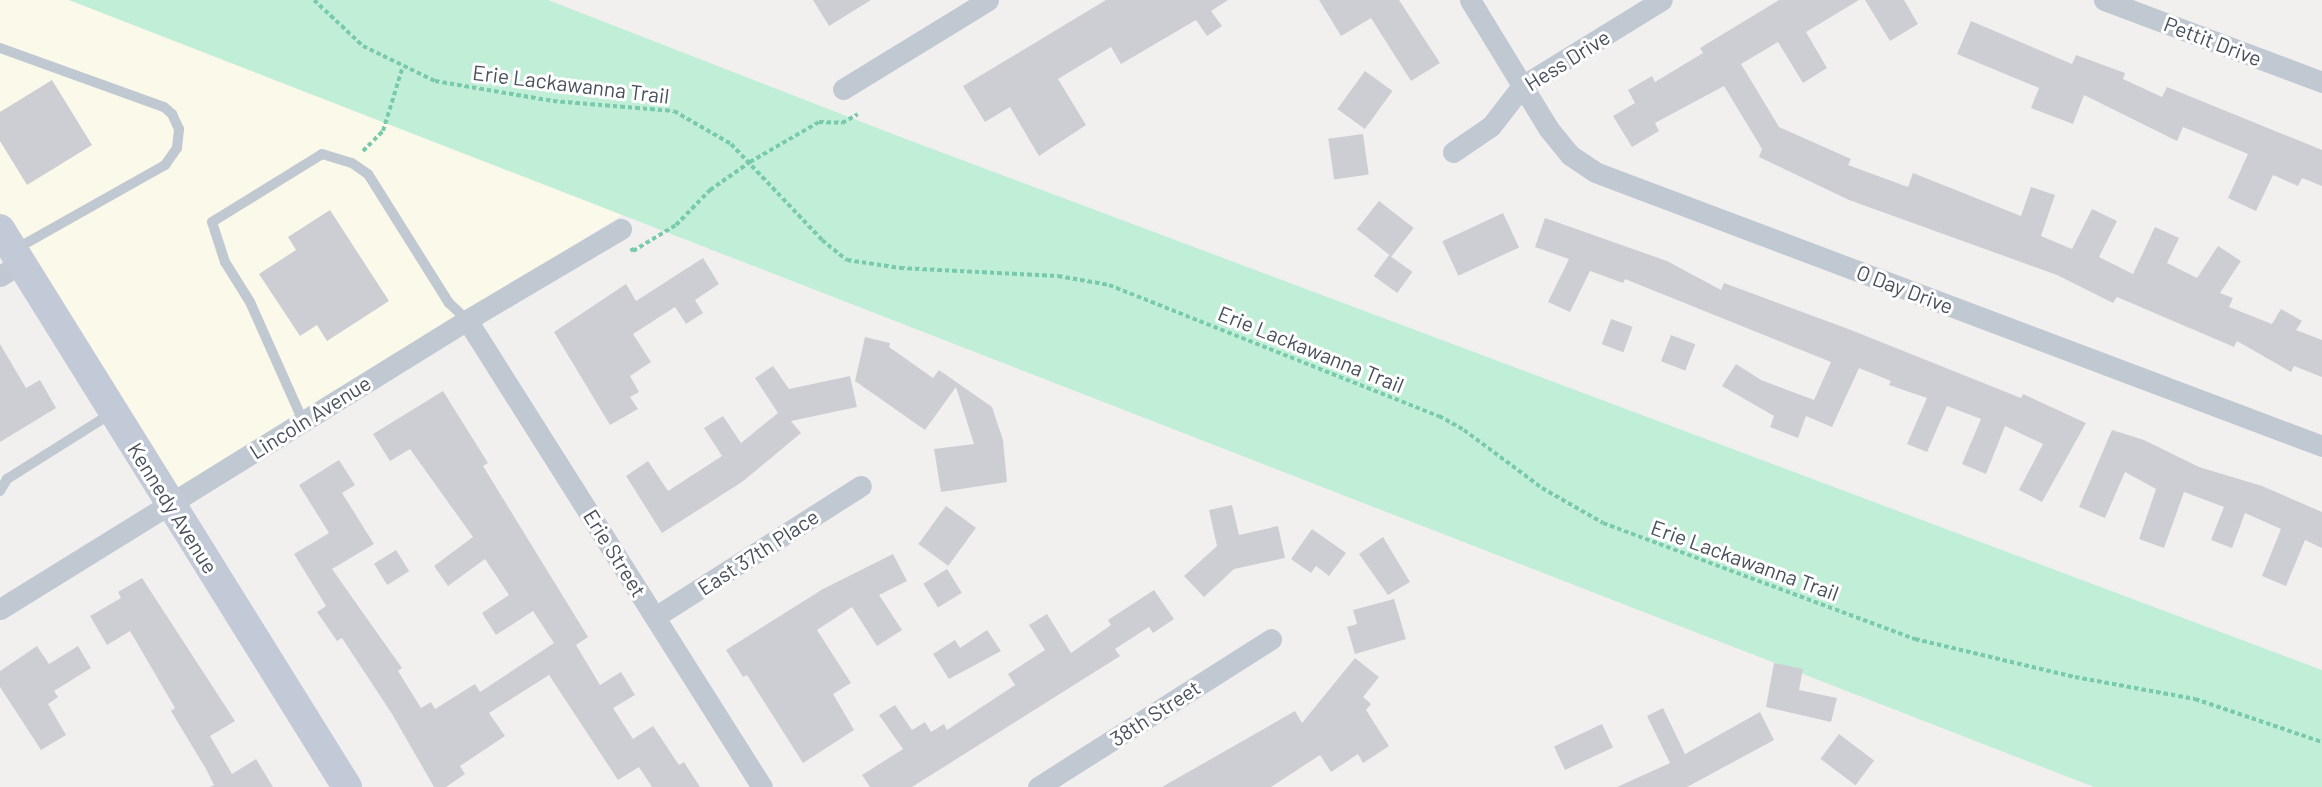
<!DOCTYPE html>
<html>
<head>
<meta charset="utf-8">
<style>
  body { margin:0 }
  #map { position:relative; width:2322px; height:787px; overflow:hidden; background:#f2f0ef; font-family:Barlow,sans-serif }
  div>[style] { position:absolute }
  .commercial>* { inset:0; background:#fbf9ea }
  .green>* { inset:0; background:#c0eed7 }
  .building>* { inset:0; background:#ccced4; transform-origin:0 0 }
  .path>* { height:4px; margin-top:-2px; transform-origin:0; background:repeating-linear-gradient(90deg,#79caac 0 4.5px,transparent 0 7.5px) }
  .lane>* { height:10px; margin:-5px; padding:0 5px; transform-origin:5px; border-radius:5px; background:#c0c8d1 }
  .street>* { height:21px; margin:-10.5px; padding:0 10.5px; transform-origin:10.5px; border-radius:10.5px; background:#c0c8d1 }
  .secondary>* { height:30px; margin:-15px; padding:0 15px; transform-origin:15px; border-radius:15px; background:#c3cad7 }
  span { translate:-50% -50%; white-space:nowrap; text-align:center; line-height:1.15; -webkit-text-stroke:6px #fff; paint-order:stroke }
  .street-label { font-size:21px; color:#48505c }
</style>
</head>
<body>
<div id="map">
  <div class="commercial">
    <div style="clip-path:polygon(0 0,69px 0,622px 215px,170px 495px,0 220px)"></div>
  </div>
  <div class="green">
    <div style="clip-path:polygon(69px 0,548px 0,898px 136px,2322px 670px,2322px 787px,2094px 787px)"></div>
  </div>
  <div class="building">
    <div style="clip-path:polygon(813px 0,871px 0,829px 26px)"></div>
    <div style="clip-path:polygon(1106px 0,1228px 0,1211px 11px,1222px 26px,1207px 36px,1196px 20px,1121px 64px,1111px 47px,1058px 79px,1086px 125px,1039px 156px,1010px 107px,985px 122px,963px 86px)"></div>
    <div style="clip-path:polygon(1319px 0,1399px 0,1440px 63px,1411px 81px,1371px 18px,1341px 36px)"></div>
    <div style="clip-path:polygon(1779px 0,1859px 0,1806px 32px,1827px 68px,1803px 83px,1778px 42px,1741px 64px,1779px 127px,1851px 159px,1848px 165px,1908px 187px,1913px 173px,2021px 216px,2031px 187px,2055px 195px,2041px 236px,2072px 249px,2092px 209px,2117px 221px,2099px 257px,2133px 274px,2155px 227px,2179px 238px,2167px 263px,2197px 278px,2218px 246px,2241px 261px,2220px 293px,2233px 298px,2229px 307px,2272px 324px,2281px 309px,2302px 321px,2296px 330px,2322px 340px,2322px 377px,2294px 366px,2291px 372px,2237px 341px,2234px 347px,2117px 297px,2113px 303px,2057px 275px,1849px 200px,1759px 157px,1762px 149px,1724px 86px,1655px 123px,1659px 131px,1632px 147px,1613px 116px,1635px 103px,1628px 90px,1652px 76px,1655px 82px,1703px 53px,1700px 48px)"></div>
    <div style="clip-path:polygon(1865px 0,1904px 0,1918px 24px,1890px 41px)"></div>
    <div style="clip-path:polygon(1971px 21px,2072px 64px,2076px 55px,2125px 73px,2123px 79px,2162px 97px,2167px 87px,2322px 150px,2322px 186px,2302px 178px,2298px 186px,2273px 175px,2256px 211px,2228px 198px,2248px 154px,2183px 127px,2177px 141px,2084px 95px,2073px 124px,2031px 108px,2039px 88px,1957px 54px)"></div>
    <div style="left:1365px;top:71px;width:34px;height:47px;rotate:36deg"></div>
    <div style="clip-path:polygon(52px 80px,92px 145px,27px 185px,0 141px,0 112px)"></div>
    <div style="left:1363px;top:134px;width:41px;height:35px;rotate:82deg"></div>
    <div style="left:1379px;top:201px;width:44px;height:36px;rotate:38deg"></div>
    <div style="clip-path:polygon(330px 210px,389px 301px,327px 341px,317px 325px,300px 336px,259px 274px,296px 250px,288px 237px)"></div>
    <div style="left:1503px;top:213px;width:38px;height:67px;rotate:65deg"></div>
    <div style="clip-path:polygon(1545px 218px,1667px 261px,1721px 290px,1724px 283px,1851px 330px,2021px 398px,2023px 394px,2086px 423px,2042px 502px,2019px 490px,2043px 444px,2005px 426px,1986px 474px,1962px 464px,1981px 419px,1947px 406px,1927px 452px,1907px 444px,1927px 398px,1889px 385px,1891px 381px,1859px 368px,1832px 427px,1806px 416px,1798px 438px,1770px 427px,1774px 416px,1722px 386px,1736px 364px,1761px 380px,1814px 400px,1831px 362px,1625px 279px,1623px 283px,1590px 271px,1570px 312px,1548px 302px,1569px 259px,1535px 247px)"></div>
    <div style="left:1389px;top:255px;width:29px;height:26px;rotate:36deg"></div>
    <div style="clip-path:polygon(703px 258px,719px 284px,695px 300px,703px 313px,686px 324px,675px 307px,633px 334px,651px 362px,630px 376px,639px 392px,630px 397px,638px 409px,610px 425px,554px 332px,626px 284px,636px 301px)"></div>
    <div style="left:1611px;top:319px;width:23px;height:27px;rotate:20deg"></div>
    <div style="left:1671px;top:335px;width:26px;height:28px;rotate:21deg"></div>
    <div style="clip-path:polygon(865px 337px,890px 343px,889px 347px,933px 378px,939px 370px,992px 407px,1003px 440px,1007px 482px,941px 492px,934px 449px,974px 444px,956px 387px,925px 430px,855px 381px)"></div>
    <div style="clip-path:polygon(0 344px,26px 388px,40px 380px,56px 408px,0 442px)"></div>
    <div style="clip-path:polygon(773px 366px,789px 389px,850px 376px,857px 407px,791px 421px,801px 433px,742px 482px,662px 533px,626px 476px,648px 461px,668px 491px,722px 456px,704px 428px,723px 416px,741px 443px,778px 413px,755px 378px)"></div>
    <div style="clip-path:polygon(443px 391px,488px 463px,483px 466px,588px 637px,576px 645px,600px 685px,621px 672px,635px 695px,613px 708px,633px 739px,653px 726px,679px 765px,684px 762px,700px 787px,652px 787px,639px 767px,618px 780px,549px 675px,489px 713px,505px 736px,460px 766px,465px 774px,446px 787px,434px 787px,392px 714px,342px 638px,337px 641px,317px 612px,326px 606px,294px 554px,329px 533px,299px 485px,339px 460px,355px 485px,342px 493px,374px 544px,332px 569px,402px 668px,398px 671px,421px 708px,431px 702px,435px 709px,475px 684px,480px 692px,554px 643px,533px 611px,496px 635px,482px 613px,509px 595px,485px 559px,448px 586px,434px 566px,473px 537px,410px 449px,390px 461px,373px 434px)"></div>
    <div style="clip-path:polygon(2112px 430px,2144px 440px,2199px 467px,2262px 486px,2322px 512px,2322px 548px,2305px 540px,2286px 586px,2262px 576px,2281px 529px,2245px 513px,2232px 548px,2211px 540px,2224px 507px,2184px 492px,2164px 548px,2139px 539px,2156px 489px,2125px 472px,2105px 518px,2079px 507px)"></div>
    <div style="clip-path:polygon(1232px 505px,1239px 535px,1278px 526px,1285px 558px,1234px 569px,1204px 597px,1184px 576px,1217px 546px,1209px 510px)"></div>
    <div style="left:946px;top:506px;width:37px;height:47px;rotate:36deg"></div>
    <div style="clip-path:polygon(1312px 529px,1346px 553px,1329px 576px,1316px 566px,1311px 573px,1291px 559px)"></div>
    <div style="clip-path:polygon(1383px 537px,1410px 582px,1388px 595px,1359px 554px)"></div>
    <div style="left:396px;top:550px;width:25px;height:26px;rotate:58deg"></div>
    <div style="clip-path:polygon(893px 554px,907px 581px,879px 595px,902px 630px,877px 646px,852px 607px,817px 630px,851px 683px,833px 694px,854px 730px,803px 763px,747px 675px,743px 677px,726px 650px,823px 589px)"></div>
    <div style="left:947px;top:569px;width:28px;height:28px;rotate:58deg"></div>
    <div style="clip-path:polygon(142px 578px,235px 721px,210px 736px,232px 774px,256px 759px,273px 787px,210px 787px,214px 785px,206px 769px,171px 711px,175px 708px,130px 631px,107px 645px,90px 616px,121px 598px,118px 592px)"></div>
    <div style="clip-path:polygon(1154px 590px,1174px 619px,1153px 633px,1149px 627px,1115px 649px,1120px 656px,912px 787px,870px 787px,862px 775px,903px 749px,879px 715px,895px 705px,912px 730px,925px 722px,931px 732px,944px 724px,947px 730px,1015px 685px,1008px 674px,1045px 650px,1029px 625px,1047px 614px,1071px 653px,1111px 625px,1108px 620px)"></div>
    <div style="clip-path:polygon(1394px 599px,1406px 639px,1355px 654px,1347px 627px,1357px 624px,1353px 610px)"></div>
    <div style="clip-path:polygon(987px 630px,1001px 651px,949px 679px,933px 654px,955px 640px,960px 648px)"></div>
    <div style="clip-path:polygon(37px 646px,49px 664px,78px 646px,91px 668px,54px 691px,58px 697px,48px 704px,66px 735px,41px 750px,0 687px,0 671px)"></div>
    <div style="clip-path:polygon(1355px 658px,1379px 677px,1363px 697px,1371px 704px,1366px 710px,1389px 746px,1363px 763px,1358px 754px,1331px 772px,1320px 755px,1271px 787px,1162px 787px,1295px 711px,1302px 723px)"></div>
    <div style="clip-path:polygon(1774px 663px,1803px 669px,1799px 690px,1837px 698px,1831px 722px,1766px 707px)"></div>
    <div style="clip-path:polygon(1663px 708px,1685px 754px,1760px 712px,1774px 740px,1687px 787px,1617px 787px,1670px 763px,1647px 716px)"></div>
    <div style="left:1602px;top:724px;width:26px;height:53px;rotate:65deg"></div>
    <div style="left:1839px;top:734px;width:44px;height:31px;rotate:37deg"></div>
  </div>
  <div class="path">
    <div style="left:314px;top:0;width:67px;rotate:43.2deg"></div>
    <div style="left:363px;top:46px;width:80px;rotate:25.9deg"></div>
    <div style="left:435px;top:81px;width:120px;rotate:9.6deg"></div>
    <div style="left:553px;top:101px;width:121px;rotate:4.7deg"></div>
    <div style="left:674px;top:111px;width:66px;rotate:30.1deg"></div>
    <div style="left:731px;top:144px;width:132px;rotate:46.5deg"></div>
    <div style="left:822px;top:240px;width:32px;rotate:39deg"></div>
    <div style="left:847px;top:260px;width:54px;rotate:8.6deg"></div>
    <div style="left:900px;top:268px;width:158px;rotate:2.9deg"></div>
    <div style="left:1058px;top:276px;width:52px;rotate:10deg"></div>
    <div style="left:1109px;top:285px;width:355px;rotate:21.7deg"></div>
    <div style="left:1439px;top:416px;width:29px;rotate:29deg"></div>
    <div style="left:1464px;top:430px;width:97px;rotate:36.6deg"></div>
    <div style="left:1542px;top:488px;width:70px;rotate:29.8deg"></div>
    <div style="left:1603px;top:523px;width:333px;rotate:20.4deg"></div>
    <div style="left:1915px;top:639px;width:164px;rotate:13.4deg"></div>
    <div style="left:2075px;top:677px;width:122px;rotate:10.4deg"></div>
    <div style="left:2195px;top:699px;width:134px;rotate:18.7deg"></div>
    <div style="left:363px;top:151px;width:28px;rotate:-45deg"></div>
    <div style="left:383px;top:131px;width:68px;rotate:-72.9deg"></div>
    <div style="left:631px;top:248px;width:4px;rotate:56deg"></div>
    <div style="left:633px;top:251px;width:50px;rotate:-31.2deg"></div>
    <div style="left:676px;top:225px;width:49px;rotate:-45.8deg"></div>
    <div style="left:710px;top:190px;width:49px;rotate:-35deg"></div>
    <div style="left:750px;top:162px;width:80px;rotate:-30.1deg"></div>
    <div style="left:819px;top:122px;width:23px;rotate:2deg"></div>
    <div style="left:842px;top:123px;width:18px;rotate:-29deg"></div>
  </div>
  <div class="lane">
    <div style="left:0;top:48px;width:174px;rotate:19.8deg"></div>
    <div style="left:164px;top:107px;width:11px;rotate:41deg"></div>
    <div style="left:172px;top:114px;width:17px;rotate:65deg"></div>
    <div style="left:179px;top:129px;width:19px;rotate:96deg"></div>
    <div style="left:177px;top:148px;width:21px;rotate:125deg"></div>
    <div style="left:165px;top:165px;width:171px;rotate:150.6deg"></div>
    <div style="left:303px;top:421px;width:130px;rotate:-114deg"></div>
    <div style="left:250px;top:302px;width:47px;rotate:-122deg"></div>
    <div style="left:225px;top:262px;width:42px;rotate:-108deg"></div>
    <div style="left:212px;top:222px;width:129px;rotate:-31.7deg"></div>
    <div style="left:322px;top:154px;width:31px;rotate:17deg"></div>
    <div style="left:352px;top:163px;width:19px;rotate:35deg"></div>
    <div style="left:368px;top:174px;width:152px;rotate:57.9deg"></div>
    <div style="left:449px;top:303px;width:25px;rotate:43deg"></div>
    <div style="left:0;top:491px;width:14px;rotate:-60deg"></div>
    <div style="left:7px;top:479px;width:124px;rotate:-32.2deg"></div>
  </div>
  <div class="street">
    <div style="left:1470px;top:0;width:150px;rotate:58.6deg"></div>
    <div style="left:1548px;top:128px;width:35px;rotate:51deg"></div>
    <div style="left:1570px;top:155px;width:30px;rotate:34deg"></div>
    <div style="left:1595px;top:172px;width:777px;rotate:20.65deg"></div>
    <div style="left:2104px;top:0;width:233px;rotate:20.6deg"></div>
    <div style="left:843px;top:89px;width:170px;rotate:-31.5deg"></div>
    <div style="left:1453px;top:152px;width:46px;rotate:-34.4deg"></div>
    <div style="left:1491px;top:126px;width:51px;rotate:-52.2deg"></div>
    <div style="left:1522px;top:86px;width:164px;rotate:-31.6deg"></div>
    <div style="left:0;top:276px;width:25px;rotate:-32deg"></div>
    <div style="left:467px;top:320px;width:552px;rotate:57.72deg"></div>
    <div style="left:0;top:609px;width:549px;rotate:-31.75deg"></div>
    <div style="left:467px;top:320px;width:179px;rotate:-30.6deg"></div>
    <div style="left:655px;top:617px;width:244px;rotate:-32.5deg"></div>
    <div style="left:1038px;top:787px;width:276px;rotate:-32.4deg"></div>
  </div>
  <div class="secondary">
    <div style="left:0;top:229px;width:657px;rotate:58.12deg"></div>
  </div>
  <div class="street-label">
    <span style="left:2213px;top:41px;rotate:21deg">Pettit Drive</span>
    <span style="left:1567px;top:60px;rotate:-32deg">Hess Drive</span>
    <span style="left:571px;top:84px;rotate:7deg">Erie Lackawanna Trail</span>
    <span style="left:1905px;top:289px;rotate:21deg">O Day Drive</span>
    <span style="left:1311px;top:349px;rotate:22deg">Erie Lackawanna Trail</span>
    <span style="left:310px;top:417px;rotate:-32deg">Lincoln Avenue</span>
    <span style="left:173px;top:508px;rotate:58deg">Kennedy Avenue</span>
    <span style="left:758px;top:552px;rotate:-33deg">East 37th Place</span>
    <span style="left:615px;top:553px;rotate:58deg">Erie Street</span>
    <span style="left:1745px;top:560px;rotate:20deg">Erie Lackawanna Trail</span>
    <span style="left:1155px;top:713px;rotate:-33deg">38th Street</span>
  </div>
</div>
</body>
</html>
